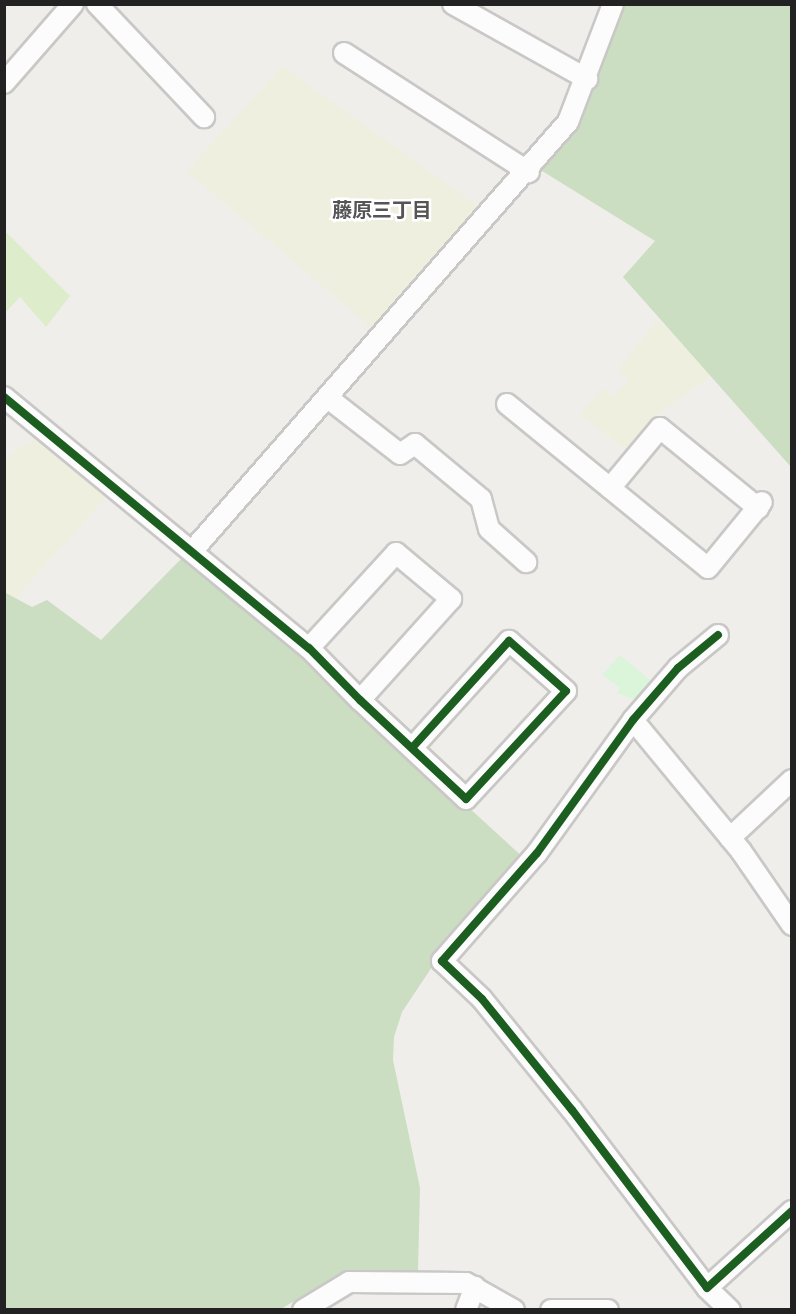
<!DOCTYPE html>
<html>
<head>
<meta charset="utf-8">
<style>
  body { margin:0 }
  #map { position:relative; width:796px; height:1314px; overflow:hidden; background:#f0eeeb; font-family:"Asap Condensed","Noto Sans JP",sans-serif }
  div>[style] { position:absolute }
  .farmland>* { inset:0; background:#efefdf }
  .grass>* { inset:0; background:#ddeccb }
  .forest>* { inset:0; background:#cbdec1 }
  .park>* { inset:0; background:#daf5da }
  .roads { filter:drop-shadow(2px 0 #c9c8c7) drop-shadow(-2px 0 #c9c8c7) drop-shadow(0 2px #c9c8c7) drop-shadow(0 -2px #c9c8c7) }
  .street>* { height:20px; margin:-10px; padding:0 10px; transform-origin:10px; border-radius:10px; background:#fdfcfc }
  .cycleway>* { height:8px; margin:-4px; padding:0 4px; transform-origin:4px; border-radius:4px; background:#1b5e20 }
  span { translate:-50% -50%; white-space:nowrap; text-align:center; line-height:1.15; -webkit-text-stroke:5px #fff; paint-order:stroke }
  .neighbourhood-label { font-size:20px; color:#555; font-weight:700 }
  .frame { position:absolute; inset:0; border:6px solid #222; pointer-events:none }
</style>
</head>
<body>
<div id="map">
  <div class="farmland">
    <div style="clip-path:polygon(282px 66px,486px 212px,381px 336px,187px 171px)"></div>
    <div style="clip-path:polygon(657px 320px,714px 374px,657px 415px,628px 452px,580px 414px,604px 388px,613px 396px,629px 380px,618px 370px)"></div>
    <div style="clip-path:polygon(37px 437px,107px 496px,14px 600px,5px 592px,5px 459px)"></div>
  </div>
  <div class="grass">
    <div style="clip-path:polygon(5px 231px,70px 296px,46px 327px,20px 297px,5px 313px)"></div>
  </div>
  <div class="forest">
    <div style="clip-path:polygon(617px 5px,791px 5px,791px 467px,623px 277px,655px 241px,539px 169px)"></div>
    <div style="clip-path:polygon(182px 558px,203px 565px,525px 859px,436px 961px,402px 1012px,394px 1037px,393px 1060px,420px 1188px,418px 1271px,342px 1272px,281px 1309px,5px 1309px,4px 592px,32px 607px,47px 600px,101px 640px)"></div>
  </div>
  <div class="park">
    <div style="clip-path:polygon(620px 655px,650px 680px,636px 700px,617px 693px,620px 688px,602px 675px)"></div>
  </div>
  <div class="roads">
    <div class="street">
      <div style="left:97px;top:4px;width:156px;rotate:46.6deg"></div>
      <div style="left:453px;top:4px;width:154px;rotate:29.2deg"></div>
      <div style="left:344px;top:53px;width:220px;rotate:32.8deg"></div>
      <div style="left:4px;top:83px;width:105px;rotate:-48.9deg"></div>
      <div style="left:4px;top:397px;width:395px;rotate:39.5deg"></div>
      <div style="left:309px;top:648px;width:73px;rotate:45.6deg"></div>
      <div style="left:360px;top:700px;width:145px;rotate:43deg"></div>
      <div style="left:466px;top:799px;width:147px;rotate:-47.2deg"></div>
      <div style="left:566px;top:691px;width:76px;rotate:-138.7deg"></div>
      <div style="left:509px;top:641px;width:144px;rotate:132.2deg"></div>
      <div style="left:328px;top:398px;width:91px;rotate:37.9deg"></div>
      <div style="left:400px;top:454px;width:18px;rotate:-34deg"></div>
      <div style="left:415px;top:444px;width:86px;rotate:39.8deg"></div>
      <div style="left:481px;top:499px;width:31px;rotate:75deg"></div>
      <div style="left:489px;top:529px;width:50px;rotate:41.7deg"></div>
      <div style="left:507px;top:404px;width:259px;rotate:39.2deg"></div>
      <div style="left:708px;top:568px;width:85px;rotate:-50.7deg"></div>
      <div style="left:610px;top:488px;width:78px;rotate:-50.2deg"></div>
      <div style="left:660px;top:428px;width:127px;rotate:39.2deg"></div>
      <div style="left:194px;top:549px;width:568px;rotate:-48.79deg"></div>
      <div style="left:568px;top:122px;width:126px;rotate:-69.1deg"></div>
      <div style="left:718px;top:635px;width:52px;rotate:140.5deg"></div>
      <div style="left:678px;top:668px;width:69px;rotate:130.9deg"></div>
      <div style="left:633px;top:720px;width:164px;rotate:125.8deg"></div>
      <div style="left:537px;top:853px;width:144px;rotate:131.3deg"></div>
      <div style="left:442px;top:961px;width:55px;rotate:43.5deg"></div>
      <div style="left:482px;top:999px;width:143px;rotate:51deg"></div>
      <div style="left:572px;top:1110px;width:223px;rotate:52.8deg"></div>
      <div style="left:707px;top:1288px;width:115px;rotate:-42.2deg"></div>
      <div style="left:309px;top:648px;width:129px;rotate:-47.5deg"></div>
      <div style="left:396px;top:553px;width:72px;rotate:39.9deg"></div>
      <div style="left:451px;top:599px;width:136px;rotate:132deg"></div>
      <div style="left:633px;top:720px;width:170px;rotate:50.5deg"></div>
      <div style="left:741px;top:851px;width:90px;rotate:55.4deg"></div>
      <div style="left:730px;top:838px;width:85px;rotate:-43.1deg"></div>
      <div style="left:707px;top:1288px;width:32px;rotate:44deg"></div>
      <div style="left:303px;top:1310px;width:54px;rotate:-31.3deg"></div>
      <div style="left:349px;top:1282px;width:117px;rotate:0.5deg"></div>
      <div style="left:466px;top:1283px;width:55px;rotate:29.4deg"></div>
      <div style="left:466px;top:1310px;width:25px;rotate:-69deg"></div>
      <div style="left:551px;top:1310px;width:57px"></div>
    </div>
  </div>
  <div class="cycleway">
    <div style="left:4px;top:397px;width:395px;rotate:39.5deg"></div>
    <div style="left:309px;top:648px;width:73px;rotate:45.6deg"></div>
    <div style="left:360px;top:700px;width:145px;rotate:43deg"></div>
    <div style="left:466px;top:799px;width:147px;rotate:-47.2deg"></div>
    <div style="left:566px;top:691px;width:76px;rotate:-138.7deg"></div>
    <div style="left:509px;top:641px;width:144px;rotate:132.2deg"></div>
    <div style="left:718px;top:635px;width:52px;rotate:140.5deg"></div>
    <div style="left:678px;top:668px;width:69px;rotate:130.9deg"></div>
    <div style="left:633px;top:720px;width:164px;rotate:125.8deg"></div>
    <div style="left:537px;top:853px;width:144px;rotate:131.3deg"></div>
    <div style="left:442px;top:961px;width:55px;rotate:43.5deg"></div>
    <div style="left:482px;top:999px;width:143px;rotate:51deg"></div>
    <div style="left:572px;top:1110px;width:223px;rotate:52.8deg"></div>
    <div style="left:707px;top:1288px;width:115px;rotate:-42.2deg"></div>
  </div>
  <div class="neighbourhood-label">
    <span style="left:382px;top:209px">藤原三丁目</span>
  </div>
  <div class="frame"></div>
</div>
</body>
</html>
